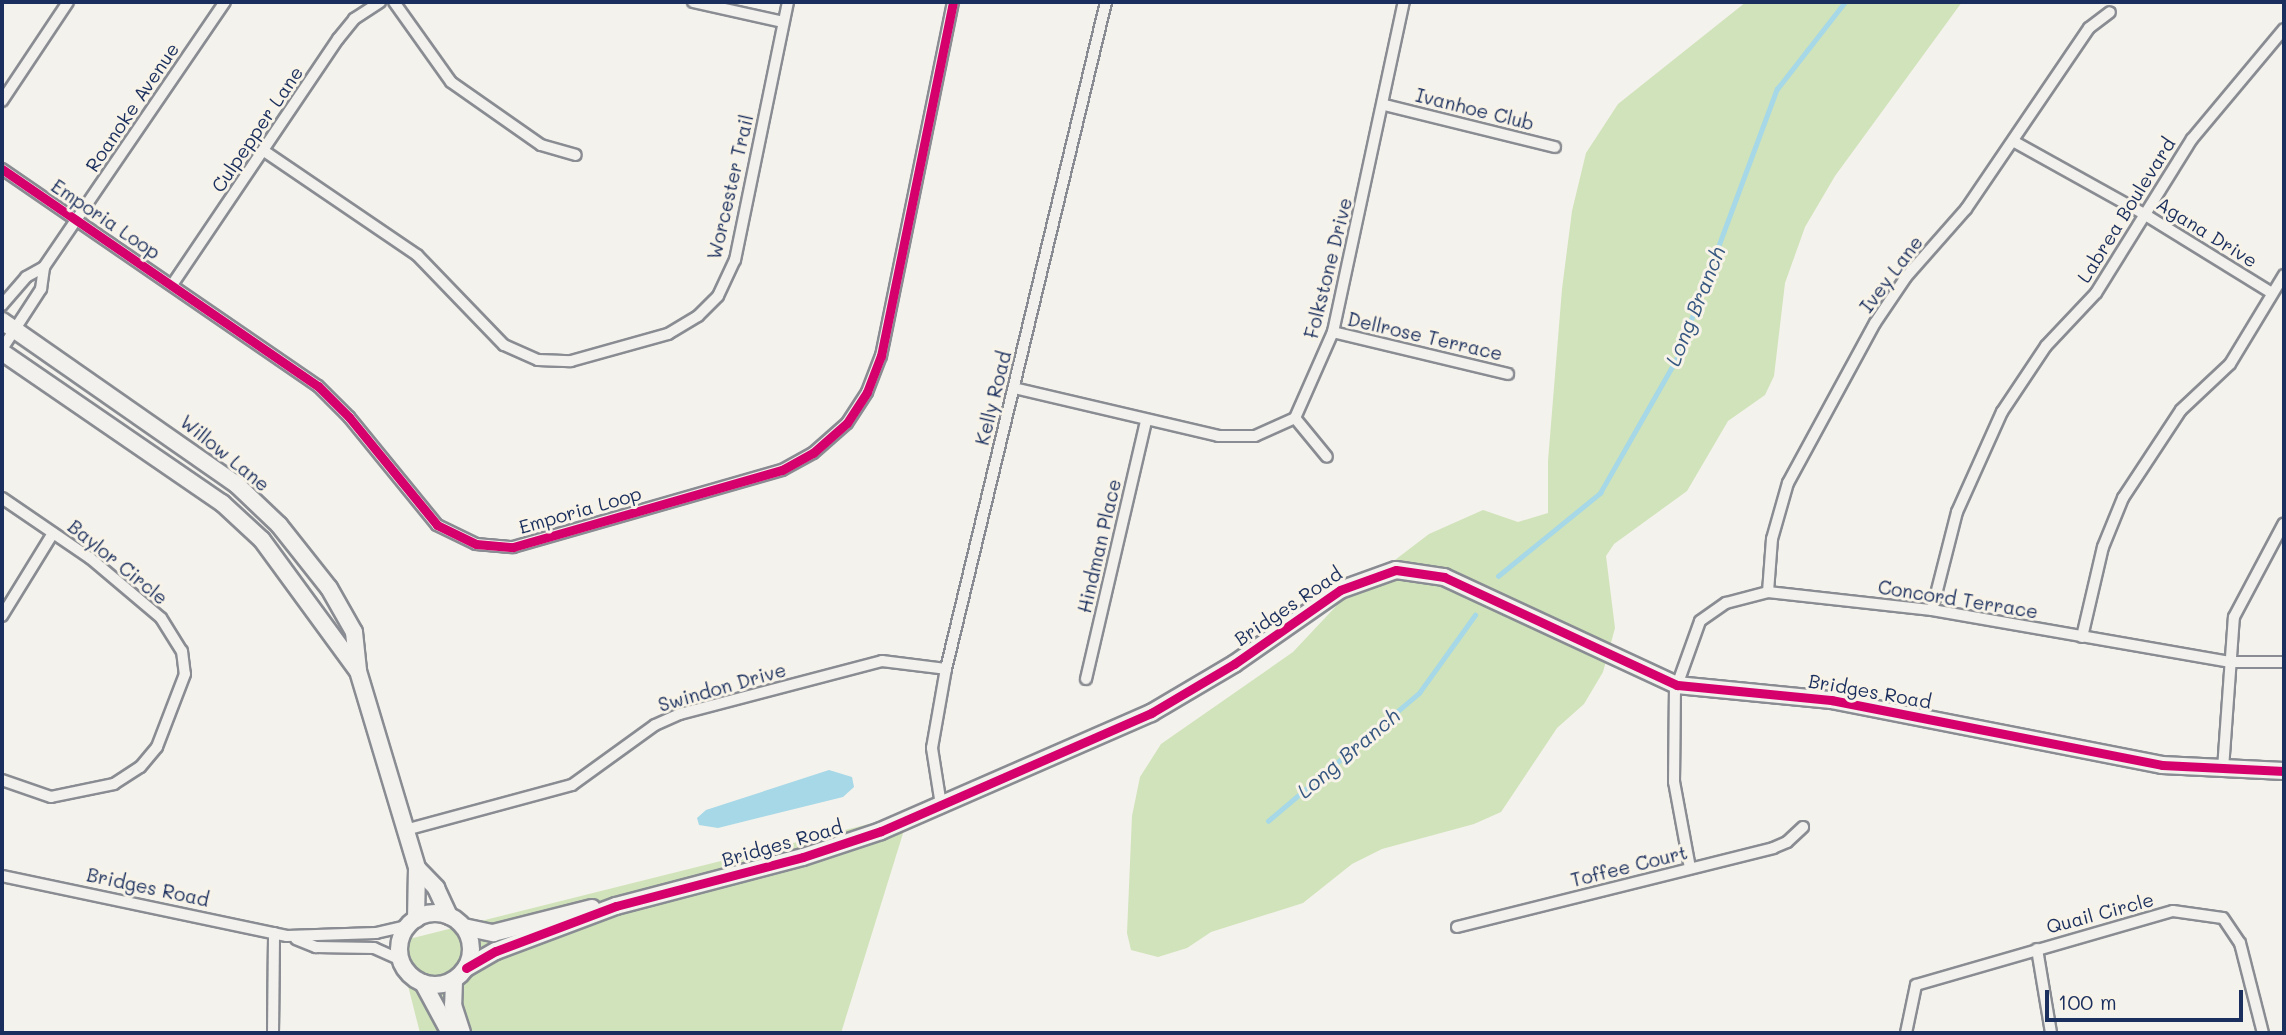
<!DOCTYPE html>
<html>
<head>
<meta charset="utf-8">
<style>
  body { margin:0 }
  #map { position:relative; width:2286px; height:1035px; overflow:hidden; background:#f4f2ec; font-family:Mali,sans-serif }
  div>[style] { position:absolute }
  .green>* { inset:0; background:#d0e3ba }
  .water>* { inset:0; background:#a6d8e7 }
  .stream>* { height:4.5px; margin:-2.25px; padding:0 2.25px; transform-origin:2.25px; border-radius:2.25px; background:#a6d8e7 }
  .roads { filter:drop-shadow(2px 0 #898c92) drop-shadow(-2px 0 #898c92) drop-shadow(0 2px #898c92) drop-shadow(0 -2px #898c92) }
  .street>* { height:10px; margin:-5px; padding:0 5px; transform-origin:5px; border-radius:5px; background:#f2f1ed }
  .secondary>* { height:16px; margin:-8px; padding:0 8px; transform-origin:8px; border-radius:8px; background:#f2f1ed }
  .secondary>.ring { margin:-8px; padding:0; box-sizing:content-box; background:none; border:16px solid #f2f1ed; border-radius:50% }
  .cycleway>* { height:9px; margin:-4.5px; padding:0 4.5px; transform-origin:4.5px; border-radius:4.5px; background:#d6006c }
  span { translate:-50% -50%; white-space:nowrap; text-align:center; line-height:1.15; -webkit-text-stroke:6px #f7f3e8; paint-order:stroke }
  .street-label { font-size:19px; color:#1b2f5e }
  .water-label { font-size:21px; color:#355680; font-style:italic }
  .frame { position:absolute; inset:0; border:4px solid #1b2f5e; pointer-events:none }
  .scale { position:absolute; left:2045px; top:990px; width:198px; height:32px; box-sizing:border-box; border:4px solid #1b2f5e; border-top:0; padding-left:9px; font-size:21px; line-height:24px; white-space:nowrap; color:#1b2f5e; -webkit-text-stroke:5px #f7f3e8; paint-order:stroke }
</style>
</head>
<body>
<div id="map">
  <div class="green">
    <div style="clip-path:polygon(1746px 2px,1962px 2px,1835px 176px,1805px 227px,1785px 283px,1774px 376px,1765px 395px,1728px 421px,1687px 491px,1614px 544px,1606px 556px,1615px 628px,1603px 672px,1584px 704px,1557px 728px,1501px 812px,1474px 824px,1382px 849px,1352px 864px,1303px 903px,1211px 932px,1187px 948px,1158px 957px,1131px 950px,1127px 933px,1132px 816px,1140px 777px,1161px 744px,1293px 652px,1340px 602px,1429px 534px,1483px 510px,1518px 522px,1548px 513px,1548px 461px,1562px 289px,1572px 211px,1586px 153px,1618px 104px)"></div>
    <div style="clip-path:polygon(909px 814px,841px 1033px,420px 1033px,397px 942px)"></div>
  </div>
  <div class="water">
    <div style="clip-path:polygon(829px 770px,852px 777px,854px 787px,843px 797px,718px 828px,699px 825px,697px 818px,706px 810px)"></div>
  </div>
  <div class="stream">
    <div style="left:1498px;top:576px;width:132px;rotate:-39.1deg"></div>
    <div style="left:1600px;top:493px;width:153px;rotate:-60.3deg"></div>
    <div style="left:1676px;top:360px;width:289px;rotate:-69.6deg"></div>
    <div style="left:1777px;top:89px;width:110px;rotate:-52deg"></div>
    <div style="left:1268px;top:821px;width:198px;rotate:-40.3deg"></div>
    <div style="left:1419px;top:693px;width:96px;rotate:-54.3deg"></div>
  </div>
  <div class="roads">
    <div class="street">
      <div style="left:394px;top:2px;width:98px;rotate:54.5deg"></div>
      <div style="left:451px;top:82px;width:110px;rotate:35deg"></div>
      <div style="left:541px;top:145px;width:36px;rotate:16deg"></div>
      <div style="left:693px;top:2px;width:92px;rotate:12.5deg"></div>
      <div style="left:2px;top:101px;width:119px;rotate:-56.3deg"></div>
      <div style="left:1385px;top:105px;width:175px;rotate:13.9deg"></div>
      <div style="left:2013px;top:141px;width:150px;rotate:29.1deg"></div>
      <div style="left:2144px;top:214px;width:150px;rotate:31.7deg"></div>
      <div style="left:264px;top:151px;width:185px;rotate:34.2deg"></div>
      <div style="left:417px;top:255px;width:125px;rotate:46deg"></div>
      <div style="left:504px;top:345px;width:37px;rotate:24deg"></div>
      <div style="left:538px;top:360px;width:33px;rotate:2deg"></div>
      <div style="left:571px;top:361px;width:101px;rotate:-15.6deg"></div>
      <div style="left:668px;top:334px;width:35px;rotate:-31deg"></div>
      <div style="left:698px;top:316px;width:28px;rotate:-45deg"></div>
      <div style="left:718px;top:296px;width:40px;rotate:-65deg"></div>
      <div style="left:735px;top:260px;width:263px;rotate:-78.4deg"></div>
      <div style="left:2px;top:169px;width:383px;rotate:34.5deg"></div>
      <div style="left:318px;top:386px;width:44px;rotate:45deg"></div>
      <div style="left:349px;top:417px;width:139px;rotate:50.8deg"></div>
      <div style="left:437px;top:525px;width:43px;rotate:26deg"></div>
      <div style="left:476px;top:544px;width:37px;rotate:5deg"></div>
      <div style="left:513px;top:547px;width:280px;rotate:-16deg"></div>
      <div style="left:782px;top:470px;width:35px;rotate:-29deg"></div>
      <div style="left:813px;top:453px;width:45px;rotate:-41.4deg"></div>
      <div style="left:847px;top:423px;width:37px;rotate:-57deg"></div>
      <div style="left:867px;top:392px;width:39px;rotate:-69deg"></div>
      <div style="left:881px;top:356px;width:361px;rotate:-78.5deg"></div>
      <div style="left:172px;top:285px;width:297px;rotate:-56deg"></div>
      <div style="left:338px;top:39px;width:26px;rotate:-51deg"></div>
      <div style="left:354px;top:19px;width:31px;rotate:-33deg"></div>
      <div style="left:2px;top:305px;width:37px;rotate:-49deg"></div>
      <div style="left:26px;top:277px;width:21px;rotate:-29deg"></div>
      <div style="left:44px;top:267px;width:321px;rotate:-55.7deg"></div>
      <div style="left:1333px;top:332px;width:180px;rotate:13.5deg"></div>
      <div style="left:2px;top:349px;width:72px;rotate:-57deg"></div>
      <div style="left:41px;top:289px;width:22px;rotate:-82deg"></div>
      <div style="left:1014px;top:388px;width:210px;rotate:13.2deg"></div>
      <div style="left:1218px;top:436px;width:37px"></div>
      <div style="left:1255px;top:436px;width:44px;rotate:-24.2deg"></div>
      <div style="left:1295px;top:418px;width:94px;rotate:-66.2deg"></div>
      <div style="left:1333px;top:332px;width:338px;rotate:-77.9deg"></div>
      <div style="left:1295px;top:418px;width:50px;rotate:50.6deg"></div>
      <div style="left:2px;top:498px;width:107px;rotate:34.3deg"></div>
      <div style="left:90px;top:558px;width:93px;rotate:40.2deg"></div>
      <div style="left:161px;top:618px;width:39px;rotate:58deg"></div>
      <div style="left:182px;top:651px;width:23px;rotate:83deg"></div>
      <div style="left:185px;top:674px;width:78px;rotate:111deg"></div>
      <div style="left:157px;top:747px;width:26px;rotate:130deg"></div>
      <div style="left:140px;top:767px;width:31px;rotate:147deg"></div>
      <div style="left:114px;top:784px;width:64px;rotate:168.3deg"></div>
      <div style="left:51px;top:797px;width:52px;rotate:-160.9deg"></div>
      <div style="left:1768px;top:592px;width:53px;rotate:-85.7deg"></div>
      <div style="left:1772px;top:539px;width:58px;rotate:-74.1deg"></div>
      <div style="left:1788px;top:483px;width:182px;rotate:-61.5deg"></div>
      <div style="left:1875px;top:323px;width:55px;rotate:-56deg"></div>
      <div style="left:1906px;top:277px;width:91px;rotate:-48.6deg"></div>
      <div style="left:1966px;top:209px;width:219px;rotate:-55.8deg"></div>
      <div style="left:2089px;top:28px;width:26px;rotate:-37deg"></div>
      <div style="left:1932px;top:610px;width:101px;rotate:-75.7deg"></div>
      <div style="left:1957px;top:512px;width:110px;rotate:-65.8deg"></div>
      <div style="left:2002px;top:412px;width:79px;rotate:-56.3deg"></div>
      <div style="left:2046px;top:346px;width:73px;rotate:-46.7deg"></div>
      <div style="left:2096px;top:293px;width:181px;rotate:-58.1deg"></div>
      <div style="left:2192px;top:139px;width:143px;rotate:-50.1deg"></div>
      <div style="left:2px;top:616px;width:97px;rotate:-58.4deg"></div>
      <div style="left:2082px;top:637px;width:92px;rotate:-76.9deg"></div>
      <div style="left:2103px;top:547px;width:53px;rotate:-67.8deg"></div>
      <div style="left:2123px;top:498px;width:105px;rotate:-56.6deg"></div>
      <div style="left:2181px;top:410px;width:67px;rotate:-43.2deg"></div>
      <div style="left:2230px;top:364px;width:104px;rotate:-58.8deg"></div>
      <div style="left:1086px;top:679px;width:265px;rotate:-76.9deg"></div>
      <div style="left:2223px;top:769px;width:152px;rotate:-85.9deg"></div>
      <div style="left:2234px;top:617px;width:106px;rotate:-62deg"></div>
      <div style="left:941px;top:805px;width:58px;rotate:-99deg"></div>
      <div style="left:932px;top:748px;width:80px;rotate:-80deg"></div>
      <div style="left:946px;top:669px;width:686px;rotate:-76.51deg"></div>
      <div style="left:405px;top:830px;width:173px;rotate:-15.1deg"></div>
      <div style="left:572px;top:785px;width:102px;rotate:-35.9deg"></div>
      <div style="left:655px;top:725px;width:27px;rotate:-24deg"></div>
      <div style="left:680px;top:714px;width:209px;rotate:-14.7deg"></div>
      <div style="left:882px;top:661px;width:64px;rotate:7.1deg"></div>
      <div style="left:1690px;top:868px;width:87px;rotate:-100.5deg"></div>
      <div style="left:1674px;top:782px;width:91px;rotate:-89.4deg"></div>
      <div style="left:1675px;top:691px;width:74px;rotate:-70.3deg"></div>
      <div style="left:1700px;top:621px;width:32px;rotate:-35deg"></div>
      <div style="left:1726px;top:603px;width:43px;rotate:-14.7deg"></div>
      <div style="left:1768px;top:592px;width:165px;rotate:6.3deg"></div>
      <div style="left:1932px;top:610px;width:302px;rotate:9.9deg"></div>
      <div style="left:2229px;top:662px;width:55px"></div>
      <div style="left:2px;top:876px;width:291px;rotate:11.9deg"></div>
      <div style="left:287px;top:936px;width:89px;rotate:-1.9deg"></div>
      <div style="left:376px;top:933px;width:32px;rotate:-13deg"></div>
      <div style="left:1457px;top:927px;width:326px;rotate:-14deg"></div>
      <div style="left:1773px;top:848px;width:15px;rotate:-23deg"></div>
      <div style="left:1787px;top:842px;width:22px;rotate:-43deg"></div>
      <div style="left:296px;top:939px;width:22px;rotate:22deg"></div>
      <div style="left:316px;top:947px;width:58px;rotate:1deg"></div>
      <div style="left:374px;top:948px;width:30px;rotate:24deg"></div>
      <div style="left:2037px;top:949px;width:85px;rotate:80.5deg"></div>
      <div style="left:273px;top:1033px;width:100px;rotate:-89.4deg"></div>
      <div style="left:1906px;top:1033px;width:49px;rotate:-78.2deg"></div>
      <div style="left:1916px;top:985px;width:267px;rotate:-16.1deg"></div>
      <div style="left:2173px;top:911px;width:50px;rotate:8deg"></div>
      <div style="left:2223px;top:918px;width:30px;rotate:56deg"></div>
      <div style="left:2240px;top:943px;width:93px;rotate:75.7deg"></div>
    </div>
    <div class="secondary">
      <div style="left:2px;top:321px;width:287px;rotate:34.9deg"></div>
      <div style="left:237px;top:485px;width:58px;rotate:43.6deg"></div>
      <div style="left:279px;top:525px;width:80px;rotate:51.6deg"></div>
      <div style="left:329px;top:588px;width:51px;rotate:60.4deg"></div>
      <div style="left:354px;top:632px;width:39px;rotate:84deg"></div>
      <div style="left:358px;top:671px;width:206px;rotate:73.3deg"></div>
      <div style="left:417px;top:868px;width:51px;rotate:91.1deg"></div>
      <div style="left:2px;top:352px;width:267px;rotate:34.5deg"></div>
      <div style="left:222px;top:503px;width:54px;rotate:42.8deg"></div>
      <div style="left:262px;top:540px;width:162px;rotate:53.8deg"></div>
      <div style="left:417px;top:868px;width:28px;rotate:46deg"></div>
      <div style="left:436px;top:888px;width:31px;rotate:65deg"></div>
      <div class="ring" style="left:399px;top:913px;width:56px;height:56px"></div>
      <div style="left:464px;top:927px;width:30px;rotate:12deg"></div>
      <div style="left:493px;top:933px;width:102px;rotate:-14.2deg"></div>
      <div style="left:466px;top:968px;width:34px;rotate:-30deg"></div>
      <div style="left:496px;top:951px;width:128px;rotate:-20.6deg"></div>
      <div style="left:616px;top:906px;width:193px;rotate:-14.7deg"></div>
      <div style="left:803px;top:857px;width:82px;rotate:-18.4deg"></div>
      <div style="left:881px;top:831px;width:295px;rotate:-23.6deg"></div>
      <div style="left:1151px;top:713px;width:96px;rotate:-30.6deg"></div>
      <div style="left:1234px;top:664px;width:129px;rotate:-34.9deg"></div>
      <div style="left:1340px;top:590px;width:59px;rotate:-19.7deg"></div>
      <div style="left:1396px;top:570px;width:49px;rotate:8.3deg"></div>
      <div style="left:1444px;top:577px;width:257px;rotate:24.9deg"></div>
      <div style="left:1677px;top:685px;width:155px;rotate:5.6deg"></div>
      <div style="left:1831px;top:700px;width:337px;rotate:11.1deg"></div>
      <div style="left:2162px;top:765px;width:122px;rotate:2.8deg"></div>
      <div style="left:454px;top:981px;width:24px;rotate:92deg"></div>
      <div style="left:453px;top:1005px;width:29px;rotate:72deg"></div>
      <div style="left:423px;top:983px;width:57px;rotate:61.6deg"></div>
    </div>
  </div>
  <div class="cycleway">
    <div style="left:2px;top:169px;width:383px;rotate:34.5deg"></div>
    <div style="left:318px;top:386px;width:44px;rotate:45deg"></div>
    <div style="left:349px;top:417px;width:139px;rotate:50.8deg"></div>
    <div style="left:437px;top:525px;width:43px;rotate:26deg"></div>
    <div style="left:476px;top:544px;width:37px;rotate:5deg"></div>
    <div style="left:513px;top:547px;width:280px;rotate:-16deg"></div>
    <div style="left:782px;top:470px;width:35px;rotate:-29deg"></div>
    <div style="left:813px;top:453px;width:45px;rotate:-41.4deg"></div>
    <div style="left:847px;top:423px;width:37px;rotate:-57deg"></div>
    <div style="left:867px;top:392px;width:39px;rotate:-69deg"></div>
    <div style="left:881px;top:356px;width:361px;rotate:-78.5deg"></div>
    <div style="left:466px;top:968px;width:34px;rotate:-30deg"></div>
    <div style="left:496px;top:951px;width:128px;rotate:-20.6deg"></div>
    <div style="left:616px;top:906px;width:193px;rotate:-14.7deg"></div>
    <div style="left:803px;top:857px;width:82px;rotate:-18.4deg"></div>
    <div style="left:881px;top:831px;width:295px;rotate:-23.6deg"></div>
    <div style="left:1151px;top:713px;width:96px;rotate:-30.6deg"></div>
    <div style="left:1234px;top:664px;width:129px;rotate:-34.9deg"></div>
    <div style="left:1340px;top:590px;width:59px;rotate:-19.7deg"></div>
    <div style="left:1396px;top:570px;width:49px;rotate:8.3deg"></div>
    <div style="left:1444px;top:577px;width:257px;rotate:24.9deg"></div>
    <div style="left:1677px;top:685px;width:155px;rotate:5.6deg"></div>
    <div style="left:1831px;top:700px;width:337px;rotate:11.1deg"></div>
    <div style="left:2162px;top:765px;width:122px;rotate:2.8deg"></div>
  </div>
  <div class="street-label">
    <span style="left:132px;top:107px;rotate:-56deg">Roanoke Avenue</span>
    <span style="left:1475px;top:109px;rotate:14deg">Ivanhoe Club</span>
    <span style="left:257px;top:129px;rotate:-56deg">Culpepper Lane</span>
    <span style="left:730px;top:187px;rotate:-77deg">Worcester Trail</span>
    <span style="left:2126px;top:210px;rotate:-58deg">Labrea Boulevard</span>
    <span style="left:106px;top:219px;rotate:34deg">Emporia Loop</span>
    <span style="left:2207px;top:232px;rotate:32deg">Agana Drive</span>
    <span style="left:1328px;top:268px;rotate:-76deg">Folkstone Drive</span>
    <span style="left:1891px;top:274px;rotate:-53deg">Ivey Lane</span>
    <span style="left:1425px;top:336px;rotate:13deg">Dellrose Terrace</span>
    <span style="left:993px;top:398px;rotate:-76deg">Kelly Road</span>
    <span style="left:225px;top:453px;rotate:39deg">Willow Lane</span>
    <span style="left:580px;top:510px;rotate:-16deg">Emporia Loop</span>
    <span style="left:1099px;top:546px;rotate:-77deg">Hindman Place</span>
    <span style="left:118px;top:562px;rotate:39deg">Baylor Circle</span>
    <span style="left:1958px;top:599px;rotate:9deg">Concord Terrace</span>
    <span style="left:1288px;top:606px;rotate:-34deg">Bridges Road</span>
    <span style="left:722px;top:687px;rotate:-16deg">Swindon Drive</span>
    <span style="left:1870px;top:691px;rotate:10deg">Bridges Road</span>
    <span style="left:782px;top:843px;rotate:-16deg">Bridges Road</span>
    <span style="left:1629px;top:866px;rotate:-14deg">Toffee Court</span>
    <span style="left:148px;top:887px;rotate:12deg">Bridges Road</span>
    <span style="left:2100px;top:913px;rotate:-15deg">Quail Circle</span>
  </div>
  <div class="water-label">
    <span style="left:1695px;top:306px;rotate:-68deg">Long Branch</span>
    <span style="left:1348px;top:753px;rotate:-40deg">Long Branch</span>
  </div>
  <div class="frame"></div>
  <div class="scale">100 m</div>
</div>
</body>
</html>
